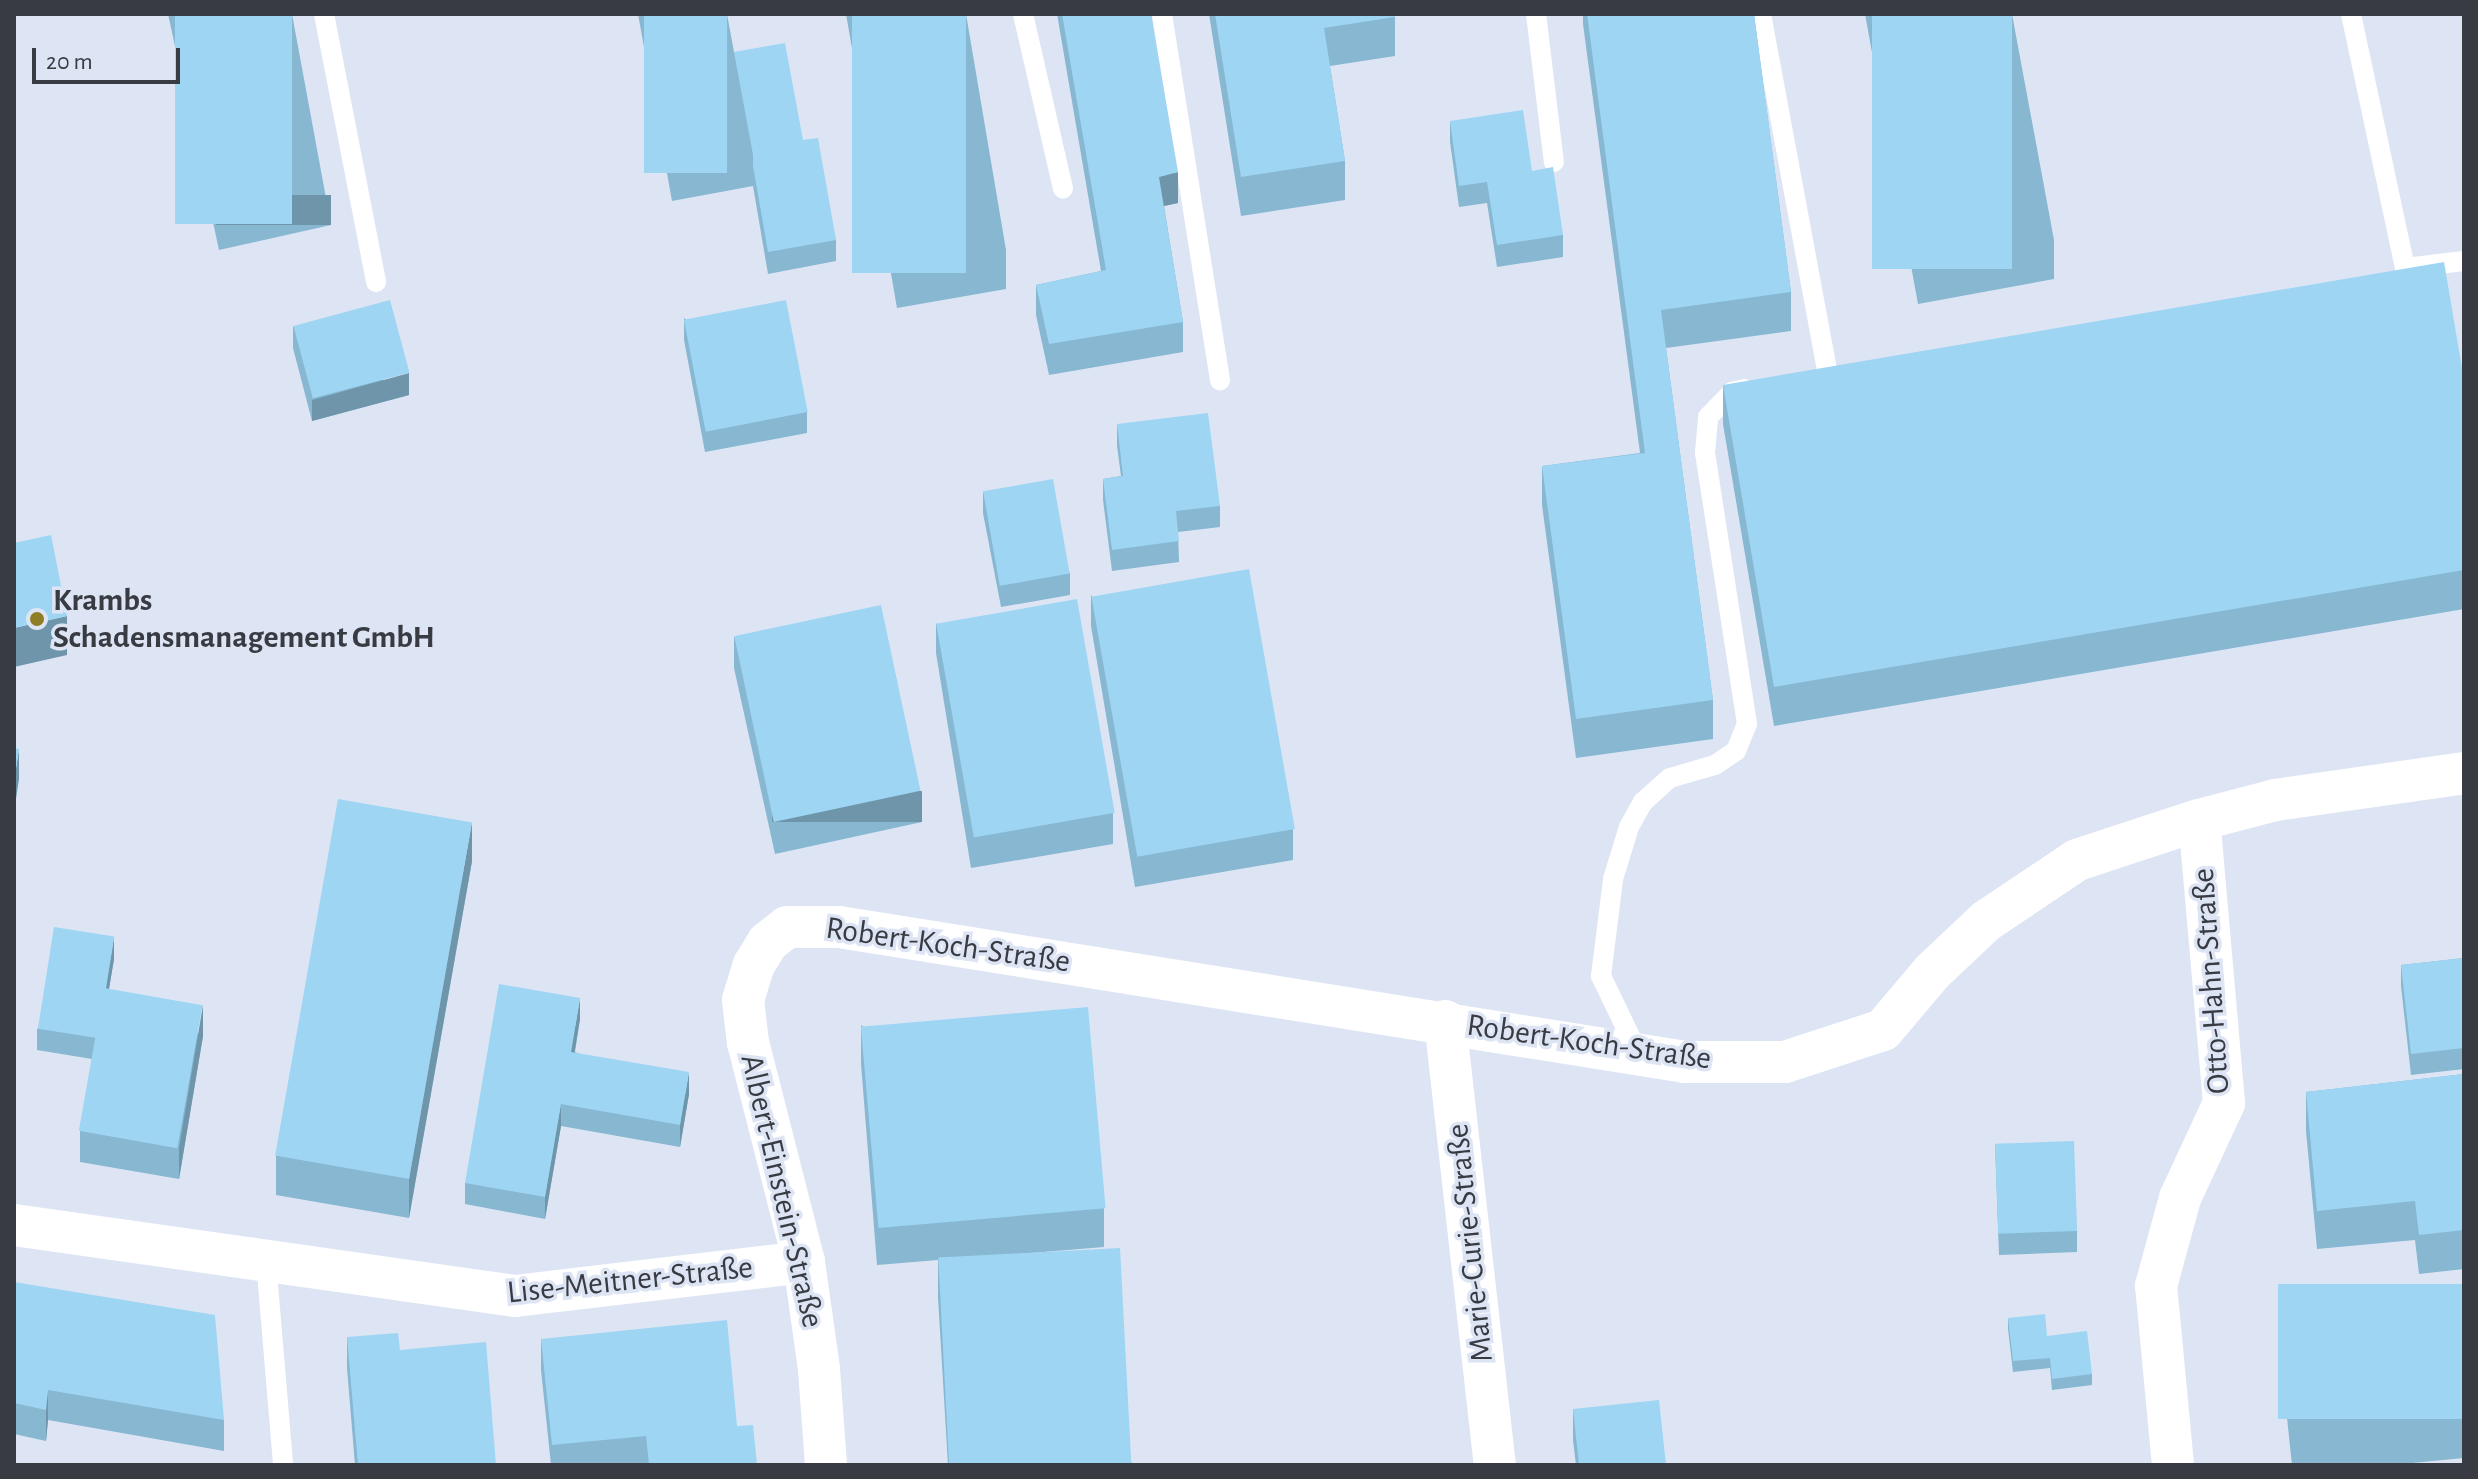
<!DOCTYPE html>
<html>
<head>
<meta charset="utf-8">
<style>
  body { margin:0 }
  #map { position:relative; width:2478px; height:1479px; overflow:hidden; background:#dde5f5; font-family:"Alegreya Sans",sans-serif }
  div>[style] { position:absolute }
  .lane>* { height:20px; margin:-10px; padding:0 10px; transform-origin:10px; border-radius:10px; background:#fff }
  .street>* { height:42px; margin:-21px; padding:0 21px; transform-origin:21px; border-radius:21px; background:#fff }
  .wall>* { inset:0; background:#87b7d1 }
  .shaded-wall>* { inset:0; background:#6e95aa; transform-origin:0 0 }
  .building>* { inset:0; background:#9dd5f3; transform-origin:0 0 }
  .dots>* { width:22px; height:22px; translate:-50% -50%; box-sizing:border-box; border:4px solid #dde5f5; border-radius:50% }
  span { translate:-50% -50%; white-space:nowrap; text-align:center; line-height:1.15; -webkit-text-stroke:7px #dde5f5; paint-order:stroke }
  .poi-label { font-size:32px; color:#383b42; font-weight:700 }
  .left { translate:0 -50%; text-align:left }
  .street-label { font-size:32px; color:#383b42 }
  .frame { position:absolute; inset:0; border:16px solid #383b42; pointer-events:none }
  .scale { position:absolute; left:32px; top:48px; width:148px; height:36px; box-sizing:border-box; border:4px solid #383b42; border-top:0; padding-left:10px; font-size:24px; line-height:28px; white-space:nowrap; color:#383b42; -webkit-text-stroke:6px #dde5f5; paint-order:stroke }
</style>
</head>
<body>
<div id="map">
  <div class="lane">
    <div style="left:324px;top:14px;width:273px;rotate:79deg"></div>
    <div style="left:1023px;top:14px;width:179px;rotate:77.1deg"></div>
    <div style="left:1162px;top:14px;width:371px;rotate:81deg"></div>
    <div style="left:1536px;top:14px;width:149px;rotate:83.1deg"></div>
    <div style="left:1761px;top:14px;width:362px;rotate:79.5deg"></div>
    <div style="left:2351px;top:14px;width:260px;rotate:78deg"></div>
    <div style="left:2405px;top:268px;width:59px;rotate:-6.8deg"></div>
    <div style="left:1639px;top:1055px;width:88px;rotate:-115.7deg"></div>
    <div style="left:1601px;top:976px;width:98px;rotate:-82.9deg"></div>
    <div style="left:1613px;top:879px;width:54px;rotate:-72.9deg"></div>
    <div style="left:1629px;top:827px;width:29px;rotate:-61deg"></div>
    <div style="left:1643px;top:802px;width:36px;rotate:-42deg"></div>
    <div style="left:1670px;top:778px;width:47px;rotate:-16.1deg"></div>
    <div style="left:1715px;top:765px;width:25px;rotate:-34deg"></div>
    <div style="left:1736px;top:751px;width:29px;rotate:-68deg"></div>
    <div style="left:1747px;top:724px;width:274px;rotate:-98.8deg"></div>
    <div style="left:1705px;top:453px;width:36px;rotate:-85deg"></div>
    <div style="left:1708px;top:417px;width:35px;rotate:-46deg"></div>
    <div style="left:1732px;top:392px;width:12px;rotate:-14deg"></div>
    <div style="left:266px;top:1261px;width:205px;rotate:85.2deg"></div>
  </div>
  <div class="street">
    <div style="left:1445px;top:1021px;width:447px;rotate:83.6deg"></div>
    <div style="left:14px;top:1225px;width:506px;rotate:8.07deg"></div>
    <div style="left:515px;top:1296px;width:291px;rotate:-6.7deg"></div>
    <div style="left:826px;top:1465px;width:96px;rotate:-94.2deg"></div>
    <div style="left:819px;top:1369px;width:108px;rotate:-98deg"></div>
    <div style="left:804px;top:1262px;width:226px;rotate:-104.3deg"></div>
    <div style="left:748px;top:1043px;width:43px;rotate:-96.6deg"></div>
    <div style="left:743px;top:1000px;width:37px;rotate:-73deg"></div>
    <div style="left:754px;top:965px;width:27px;rotate:-59deg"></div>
    <div style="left:768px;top:942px;width:24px;rotate:-38deg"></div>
    <div style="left:787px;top:927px;width:52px"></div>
    <div style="left:839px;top:927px;width:857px;rotate:9.07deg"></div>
    <div style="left:1685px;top:1062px;width:100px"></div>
    <div style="left:1785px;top:1062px;width:103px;rotate:-18.1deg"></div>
    <div style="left:1883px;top:1030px;width:76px;rotate:-49.8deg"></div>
    <div style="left:1932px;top:972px;width:74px;rotate:-43.4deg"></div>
    <div style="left:1986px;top:921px;width:110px;rotate:-33.8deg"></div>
    <div style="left:2077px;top:860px;width:128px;rotate:-18.2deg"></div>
    <div style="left:2199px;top:820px;width:79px;rotate:-14.7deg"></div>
    <div style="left:2275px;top:800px;width:191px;rotate:-8.1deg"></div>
    <div style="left:2173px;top:1465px;width:180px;rotate:-95.4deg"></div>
    <div style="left:2156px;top:1286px;width:91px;rotate:-74.7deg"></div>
    <div style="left:2180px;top:1198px;width:105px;rotate:-65.1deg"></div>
    <div style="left:2224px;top:1103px;width:284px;rotate:-95deg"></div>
  </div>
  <div class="wall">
    <div style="clip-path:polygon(168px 14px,292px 14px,331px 225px,219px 250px)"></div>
    <div style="clip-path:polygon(638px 14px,727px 14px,734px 52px,803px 140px,836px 240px,836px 261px,768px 274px,753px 186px,672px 201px)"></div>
    <div style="clip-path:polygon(846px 14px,966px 14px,1006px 250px,1006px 289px,897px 308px)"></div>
    <div style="clip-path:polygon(1057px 14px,1151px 14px,1178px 203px,1164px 206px,1183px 322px,1183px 352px,1049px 375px,1036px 315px,1036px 285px,1101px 271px)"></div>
    <div style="clip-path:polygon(1209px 14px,1395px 14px,1395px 56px,1330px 66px,1345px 161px,1345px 200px,1241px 216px)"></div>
    <div style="clip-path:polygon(1583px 14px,1754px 14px,1791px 292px,1791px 331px,1666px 348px,1713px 700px,1713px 739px,1576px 758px,1542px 505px,1542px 466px,1640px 453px,1583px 24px)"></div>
    <div style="clip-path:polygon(1865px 14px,2012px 14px,2054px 240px,2054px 279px,1918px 304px)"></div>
    <div style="clip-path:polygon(1450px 121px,1532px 171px,1563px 235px,1563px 257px,1497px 267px,1487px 203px,1459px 207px,1450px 142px)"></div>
    <div style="clip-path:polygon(684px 318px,807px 412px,807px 433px,705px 452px,684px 340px)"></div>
    <div style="clip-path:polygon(293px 326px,409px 395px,312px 421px,293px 348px)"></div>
    <div style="clip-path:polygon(2464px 380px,2464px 609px,1774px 726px,1723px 424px,1723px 385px)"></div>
    <div style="clip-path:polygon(1117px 424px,1220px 506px,1220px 527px,1178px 532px,1179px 562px,1112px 571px,1103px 500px,1103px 479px,1121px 476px,1117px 446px)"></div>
    <div style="clip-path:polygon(983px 492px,1070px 573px,1070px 595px,1001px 607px,983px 513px)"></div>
    <div style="clip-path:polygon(1091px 595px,1293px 829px,1293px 860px,1135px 887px,1091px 626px)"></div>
    <div style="clip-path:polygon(936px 623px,1113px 813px,1113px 844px,971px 868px,936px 653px)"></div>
    <div style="clip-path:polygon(734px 637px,922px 822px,775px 854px,734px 668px)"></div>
    <div style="clip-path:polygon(472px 861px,409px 1218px,276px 1195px,276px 1156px)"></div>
    <div style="clip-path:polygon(2464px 958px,2464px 1069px,2411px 1075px,2401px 986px,2401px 965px)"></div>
    <div style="clip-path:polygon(114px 959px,109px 989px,203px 1036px,179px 1179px,80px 1162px,80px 1131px,92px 1059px,37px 1050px,37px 1029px)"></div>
    <div style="clip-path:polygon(580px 1019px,575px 1052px,689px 1094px,680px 1147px,561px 1126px,545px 1219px,465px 1204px,465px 1183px)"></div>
    <div style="clip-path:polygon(861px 1025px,1104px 1208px,1104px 1247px,995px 1256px,1133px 1465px,948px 1465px,938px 1298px,938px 1260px,877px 1265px,861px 1064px)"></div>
    <div style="clip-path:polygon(2464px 1074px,2464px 1269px,2419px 1274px,2415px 1240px,2317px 1249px,2306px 1131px,2306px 1092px)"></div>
    <div style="clip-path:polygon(1995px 1144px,2077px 1231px,2077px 1252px,1999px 1255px)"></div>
    <div style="clip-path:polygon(14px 1282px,224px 1420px,224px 1451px,48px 1420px,46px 1441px,14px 1434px)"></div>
    <div style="clip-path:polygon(2464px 1284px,2464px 1458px,2391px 1465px,2292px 1465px,2279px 1342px,2279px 1303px)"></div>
    <div style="clip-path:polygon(2008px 1318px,2092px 1374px,2092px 1385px,2052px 1390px,2050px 1368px,2013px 1372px,2008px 1329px)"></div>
    <div style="clip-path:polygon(347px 1337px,400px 1350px,496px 1465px,355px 1465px,347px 1368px)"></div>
    <div style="clip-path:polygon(541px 1339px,737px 1426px,757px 1465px,551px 1465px,541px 1370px)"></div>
    <div style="clip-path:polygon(1573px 1409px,1666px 1465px,1576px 1465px,1573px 1440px)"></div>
  </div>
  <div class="shaded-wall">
    <div style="clip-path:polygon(1178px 172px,1178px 203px,1159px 207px,1159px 177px)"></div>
    <div style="left:331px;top:195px;width:30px;height:115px;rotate:90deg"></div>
    <div style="clip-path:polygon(409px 373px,409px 395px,312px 421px,312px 400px)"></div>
    <div style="clip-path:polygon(67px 616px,67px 655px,14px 667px,14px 628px)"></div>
    <div style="clip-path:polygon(19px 749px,19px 779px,14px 812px,14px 781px)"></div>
    <div style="left:922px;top:791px;width:31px;height:150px;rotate:90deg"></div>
    <div style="clip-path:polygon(472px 822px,472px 861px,409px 1218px,409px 1179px)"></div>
    <div style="clip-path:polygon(114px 937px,114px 959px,97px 1060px,97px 1039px)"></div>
    <div style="clip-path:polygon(580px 998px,580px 1019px,571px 1073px,571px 1052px)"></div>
    <div style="clip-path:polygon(203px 1005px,203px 1036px,179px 1179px,179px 1148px)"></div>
    <div style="clip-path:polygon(689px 1072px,689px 1094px,680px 1147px,680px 1125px)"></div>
    <div style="clip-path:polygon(561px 1104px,561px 1126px,545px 1219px,545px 1197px)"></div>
    <div style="clip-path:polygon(48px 1390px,48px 1420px,46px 1441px,46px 1410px)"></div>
  </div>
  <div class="building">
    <div style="left:175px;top:14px;width:117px;height:210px"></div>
    <div style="left:644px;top:14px;width:83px;height:159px"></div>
    <div style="left:852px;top:14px;width:114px;height:259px"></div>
    <div style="clip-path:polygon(1062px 14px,1151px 14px,1178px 172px,1159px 177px,1183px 322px,1049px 344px,1036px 285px,1106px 270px)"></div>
    <div style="clip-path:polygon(1215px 14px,1395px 14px,1395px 17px,1324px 28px,1345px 161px,1241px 177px)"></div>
    <div style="clip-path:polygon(1587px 14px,1754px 14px,1791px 292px,1661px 310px,1713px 700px,1576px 719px,1542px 466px,1645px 453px)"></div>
    <div style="left:1872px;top:14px;width:140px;height:255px"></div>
    <div style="clip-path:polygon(785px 43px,803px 140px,818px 138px,836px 240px,768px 252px,753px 166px,753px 155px,734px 52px)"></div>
    <div style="clip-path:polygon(1523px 110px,1532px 171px,1553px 167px,1563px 235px,1497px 245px,1487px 182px,1459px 186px,1450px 121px)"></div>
    <div style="clip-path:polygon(2444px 262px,2464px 380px,2464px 570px,1774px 687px,1723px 385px)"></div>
    <div style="left:390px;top:300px;width:75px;height:100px;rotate:75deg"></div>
    <div style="left:786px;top:300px;width:114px;height:104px;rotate:79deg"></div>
    <div style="clip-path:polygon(1208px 413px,1220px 506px,1176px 511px,1179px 541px,1112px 550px,1103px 479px,1123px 476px,1117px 424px)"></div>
    <div style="left:1053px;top:479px;width:96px;height:71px;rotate:80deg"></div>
    <div style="clip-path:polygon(51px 535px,67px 616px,14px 628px,14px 543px)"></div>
    <div style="left:1249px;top:569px;width:264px;height:160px;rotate:80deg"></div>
    <div style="left:1077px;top:599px;width:217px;height:143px;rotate:80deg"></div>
    <div style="left:881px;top:605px;width:190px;height:150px;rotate:78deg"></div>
    <div style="clip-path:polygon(14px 748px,19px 749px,14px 781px)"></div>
    <div style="left:338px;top:799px;width:136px;height:362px;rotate:10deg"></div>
    <div style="left:54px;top:927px;width:61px;height:103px;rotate:9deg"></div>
    <div style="clip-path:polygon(2464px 958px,2464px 1048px,2411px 1054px,2401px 965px)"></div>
    <div style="clip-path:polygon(499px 984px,580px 998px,571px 1052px,689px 1072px,680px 1125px,561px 1104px,545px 1197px,465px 1183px)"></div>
    <div style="left:104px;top:988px;width:100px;height:145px;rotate:10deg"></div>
    <div style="left:1088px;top:1007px;width:202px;height:228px;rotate:85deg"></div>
    <div style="clip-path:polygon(2464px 1074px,2464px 1230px,2419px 1235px,2415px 1201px,2317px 1211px,2306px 1092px)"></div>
    <div style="left:2074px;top:1141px;width:90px;height:79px;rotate:88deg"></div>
    <div style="left:1120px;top:1248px;width:217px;height:182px;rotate:87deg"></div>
    <div style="clip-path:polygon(14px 1282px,215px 1315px,224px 1420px,48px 1390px,46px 1410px,14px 1403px)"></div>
    <div style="left:2464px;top:1284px;width:135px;height:186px;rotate:90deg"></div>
    <div style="clip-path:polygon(2045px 1314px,2047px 1336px,2087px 1331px,2092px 1374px,2052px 1379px,2050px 1358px,2013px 1361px,2008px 1318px)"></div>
    <div style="clip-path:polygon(727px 1320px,737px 1426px,753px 1425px,757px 1465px,649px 1465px,646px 1436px,552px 1445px,541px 1339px)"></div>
    <div style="clip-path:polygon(398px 1333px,400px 1350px,486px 1342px,496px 1465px,358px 1465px,347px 1337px)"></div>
    <div style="clip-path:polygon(1659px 1400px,1666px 1465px,1579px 1465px,1573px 1409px)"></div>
  </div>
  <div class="dots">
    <div style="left:37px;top:619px;background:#8f7e25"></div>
  </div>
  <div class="poi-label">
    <span class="left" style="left:53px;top:619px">Krambs<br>Schadensmanagement GmbH</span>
  </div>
  <div class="street-label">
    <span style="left:948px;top:945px;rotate:8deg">Robert-Koch-Straße</span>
    <span style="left:2211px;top:981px;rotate:-94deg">Otto-Hahn-Straße</span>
    <span style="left:1589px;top:1042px;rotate:8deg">Robert-Koch-Straße</span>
    <span style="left:782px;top:1191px;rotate:77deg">Albert-Einstein-Straße</span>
    <span style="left:1470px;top:1243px;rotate:-96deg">Marie-Curie-Straße</span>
    <span style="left:630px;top:1280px;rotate:-6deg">Lise-Meitner-Straße</span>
  </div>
  <div class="frame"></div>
  <div class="scale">20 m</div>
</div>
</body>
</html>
